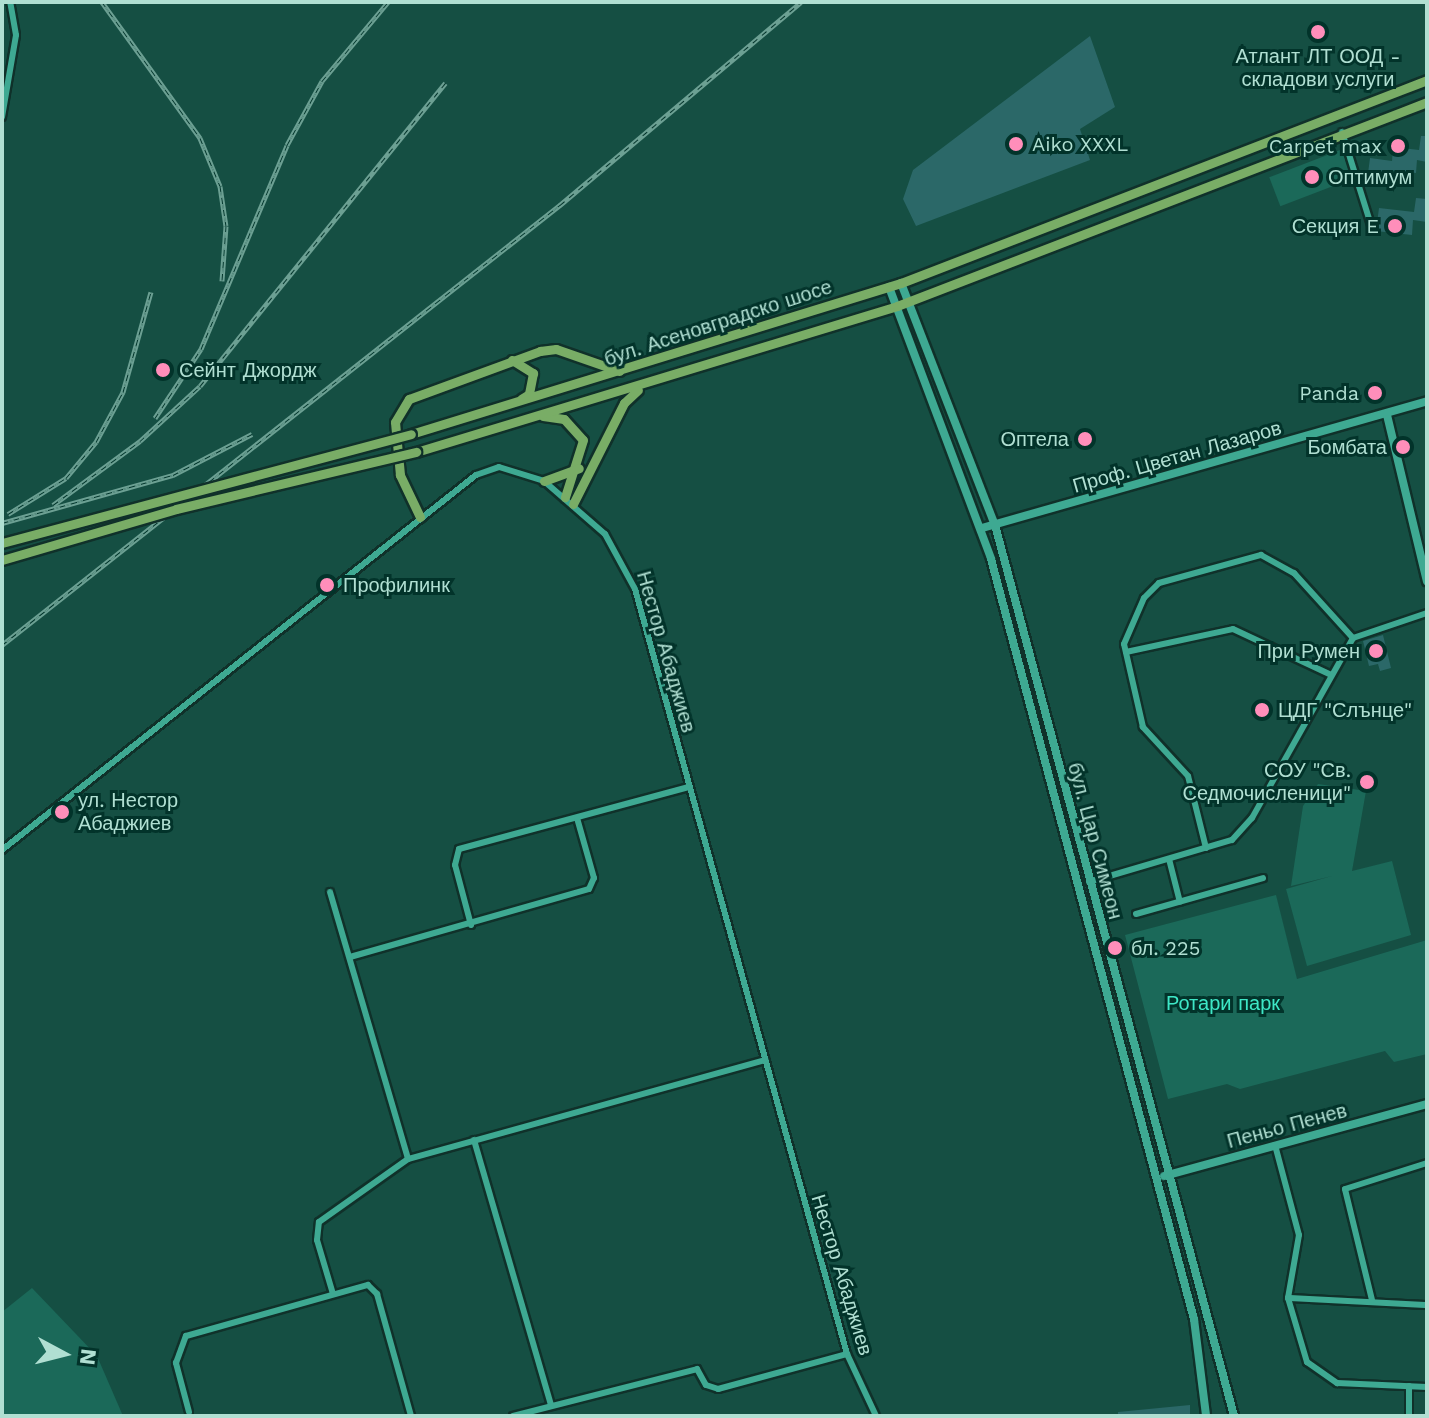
<!DOCTYPE html>
<html>
<head>
<meta charset="utf-8">
<style>
  body { margin:0 }
  #map { position:relative; width:1429px; height:1418px; overflow:hidden; background:#154f43; font-family:"Work Sans",sans-serif }
  div>[style] { position:absolute }
  .green>* { inset:0; background:#1b6959; transform-origin:0 0 }
  .building>* { inset:0; background:#2b6868 }
  .roads { filter:drop-shadow(2px 0 #10312a) drop-shadow(-2px 0 #10312a) drop-shadow(0 2px #10312a) drop-shadow(0 -2px #10312a) }
  .street>* { height:6px; margin:-3px; padding:0 3px; transform-origin:3px; border-radius:3px; background:#3ea992 }
  .secondary>* { height:8px; margin:-4px; padding:0 4px; transform-origin:4px; border-radius:4px; background:#3ea992 }
  .primary>* { height:9px; margin:-4.5px; padding:0 4.5px; transform-origin:4.5px; border-radius:4.5px; background:#79ad66 }
  .rail>* { height:5px; margin-top:-2.5px; transform-origin:0; background:repeating-linear-gradient(90deg,#02332a 0 6px,#6ca093 0 12px); box-sizing:border-box; border-block:2px solid #6ca093 }
  .bridges { filter:drop-shadow(2px 0 #10312a) drop-shadow(-2px 0 #10312a) drop-shadow(0 2px #10312a) drop-shadow(0 -2px #10312a) }
  .primary-bridge>* { height:9px; margin:-4.5px; padding:0 4.5px; transform-origin:4.5px; border-radius:4.5px; background:#79ad66 }
  .dots>* { width:22px; height:22px; translate:-50% -50%; box-sizing:border-box; border:4px solid #02332a; border-radius:50% }
  span { translate:-50% -50%; white-space:nowrap; text-align:center; line-height:1.15; -webkit-text-stroke:6px #02332a; paint-order:stroke }
  .poi-label { font-size:20px; color:#b0dfd2 }
  .left { translate:0 -50%; text-align:left }
  .right { translate:-100% -50%; text-align:right }
  .street-label { font-size:20px; color:#b0dfd2 }
  .park-label { font-size:20px; color:#3ee7c6 }
  .frame { position:absolute; inset:0; border:4px solid #b0dfd2; pointer-events:none }
  .north { position:absolute; left:24px; top:1314px; width:80px; height:80px; -webkit-text-stroke:6px #02332a; paint-order:stroke; rotate:97deg; font-size:22px; font-weight:700; line-height:32px; text-align:center; color:#b0dfd2 }
  .north::after { content:''; display:block; margin:auto; width:28px; height:36px; background:#b0dfd2; clip-path:polygon(50% 0,100% 100%,50% 72%,0 100%) }
</style>
</head>
<body>
<div id="map">
  <div class="green">
    <div style="left:1343px;top:149px;width:31px;height:79px;rotate:69deg"></div>
    <div style="clip-path:polygon(1318px 784px,1366px 791px,1352px 871px,1392px 861px,1411px 935px,1307px 966px,1286px 889px,1332px 876px,1291px 886px,1303px 806px)"></div>
    <div style="clip-path:polygon(1276px 895px,1297px 979px,1427px 940px,1427px 1054px,1394px 1062px,1385px 1051px,1240px 1089px,1227px 1084px,1168px 1099px,1125px 935px)"></div>
    <div style="clip-path:polygon(32px 1288px,97px 1356px,123px 1416px,2px 1416px,2px 1312px)"></div>
  </div>
  <div class="building">
    <div style="clip-path:polygon(1090px 36px,1115px 107px,1080px 129px,1090px 160px,916px 226px,903px 199px,913px 170px)"></div>
    <div style="clip-path:polygon(1421px 136px,1427px 136px,1427px 162px,1417px 160px,1416px 173px,1390px 170px,1389px 184px,1367px 181px,1370px 158px,1392px 161px,1393px 147px,1419px 150px)"></div>
    <div style="clip-path:polygon(1416px 198px,1427px 199px,1427px 222px,1413px 220px,1412px 235px,1376px 231px,1379px 208px,1414px 212px)"></div>
    <div style="clip-path:polygon(1383px 635px,1391px 668px,1380px 671px,1378px 664px,1369px 666px,1363px 641px)"></div>
    <div style="clip-path:polygon(1190px 1405px,1190px 1416px,1118px 1416px,1118px 1412px)"></div>
  </div>
  <div class="roads">
    <div class="street">
      <div style="left:2px;top:117px;width:83px;rotate:-80.3deg"></div>
      <div style="left:16px;top:35px;width:34px;rotate:-100deg"></div>
      <div style="left:1342px;top:132px;width:97px;rotate:72.7deg"></div>
      <div style="left:1126px;top:652px;width:109px;rotate:-12.1deg"></div>
      <div style="left:1233px;top:629px;width:108px;rotate:25.1deg"></div>
      <div style="left:1206px;top:848px;width:74px;rotate:-104deg"></div>
      <div style="left:1188px;top:776px;width:67px;rotate:-132.6deg"></div>
      <div style="left:1143px;top:727px;width:85px;rotate:-102.9deg"></div>
      <div style="left:1124px;top:644px;width:50px;rotate:-66.5deg"></div>
      <div style="left:1144px;top:598px;width:21px;rotate:-45deg"></div>
      <div style="left:1159px;top:583px;width:106px;rotate:-15.4deg"></div>
      <div style="left:1261px;top:555px;width:38px;rotate:29deg"></div>
      <div style="left:1294px;top:573px;width:88px;rotate:47.8deg"></div>
      <div style="left:2px;top:850px;width:604px;rotate:-38.35deg"></div>
      <div style="left:476px;top:475px;width:24px;rotate:-19deg"></div>
      <div style="left:499px;top:467px;width:47px;rotate:17.3deg"></div>
      <div style="left:544px;top:481px;width:81px;rotate:41deg"></div>
      <div style="left:605px;top:534px;width:63px;rotate:61.4deg"></div>
      <div style="left:635px;top:589px;width:794px;rotate:74.51deg"></div>
      <div style="left:847px;top:1354px;width:68px;rotate:64.9deg"></div>
      <div style="left:1169px;top:859px;width:44px;rotate:75.7deg"></div>
      <div style="left:1089px;top:882px;width:149px;rotate:-16.4deg"></div>
      <div style="left:1232px;top:840px;width:30px;rotate:-48deg"></div>
      <div style="left:1252px;top:818px;width:206px;rotate:-60.7deg"></div>
      <div style="left:1353px;top:638px;width:78px;rotate:-18.7deg"></div>
      <div style="left:330px;top:892px;width:278px;rotate:73.7deg"></div>
      <div style="left:1136px;top:914px;width:132px;rotate:-15.8deg"></div>
      <div style="left:471px;top:925px;width:62px;rotate:-104.9deg"></div>
      <div style="left:455px;top:865px;width:16px;rotate:-76deg"></div>
      <div style="left:459px;top:849px;width:237px;rotate:-15.1deg"></div>
      <div style="left:350px;top:957px;width:248px;rotate:-15.9deg"></div>
      <div style="left:589px;top:889px;width:12px;rotate:-66deg"></div>
      <div style="left:594px;top:878px;width:62px;rotate:-105.8deg"></div>
      <div style="left:474px;top:1140px;width:276px;rotate:73.8deg"></div>
      <div style="left:1275px;top:1145px;width:93px;rotate:75.1deg"></div>
      <div style="left:1299px;top:1235px;width:64px;rotate:99.9deg"></div>
      <div style="left:1288px;top:1298px;width:67px;rotate:73.5deg"></div>
      <div style="left:1307px;top:1362px;width:37px;rotate:35deg"></div>
      <div style="left:1337px;top:1383px;width:90px;rotate:2.5deg"></div>
      <div style="left:333px;top:1294px;width:56px;rotate:-106.5deg"></div>
      <div style="left:317px;top:1240px;width:18px;rotate:-84deg"></div>
      <div style="left:319px;top:1222px;width:109px;rotate:-35.3deg"></div>
      <div style="left:408px;top:1159px;width:371px;rotate:-15.5deg"></div>
      <div style="left:1288px;top:1298px;width:139px;rotate:2.9deg"></div>
      <div style="left:1372px;top:1300px;width:114px;rotate:-103.7deg"></div>
      <div style="left:1345px;top:1189px;width:86px;rotate:-17.6deg"></div>
      <div style="left:189px;top:1412px;width:51px;rotate:-104.9deg"></div>
      <div style="left:176px;top:1363px;width:29px;rotate:-70deg"></div>
      <div style="left:186px;top:1336px;width:189px;rotate:-15.7deg"></div>
      <div style="left:368px;top:1285px;width:13px;rotate:45deg"></div>
      <div style="left:377px;top:1294px;width:127px;rotate:74.4deg"></div>
      <div style="left:513px;top:1416px;width:190px;rotate:-14.3deg"></div>
      <div style="left:697px;top:1369px;width:18px;rotate:61deg"></div>
      <div style="left:706px;top:1385px;width:13px;rotate:18deg"></div>
      <div style="left:718px;top:1389px;width:134px;rotate:-15.2deg"></div>
      <div style="left:1409px;top:1416px;width:30px;rotate:-90deg"></div>
    </div>
    <div class="secondary">
      <div style="left:901px;top:283px;width:260px;rotate:68.8deg"></div>
      <div style="left:995px;top:525px;width:922px;rotate:74.98deg"></div>
      <div style="left:889px;top:287px;width:290px;rotate:69.4deg"></div>
      <div style="left:991px;top:559px;width:787px;rotate:75.05deg"></div>
      <div style="left:1194px;top:1319px;width:98px;rotate:82.9deg"></div>
      <div style="left:1387px;top:415px;width:171px;rotate:76.5deg"></div>
      <div style="left:982px;top:528px;width:463px;rotate:-15.9deg"></div>
      <div style="left:1164px;top:1176px;width:273px;rotate:-15.3deg"></div>
    </div>
    <div class="primary">
      <div style="left:512px;top:360px;width:25px;rotate:32deg"></div>
      <div style="left:533px;top:373px;width:21px;rotate:101deg"></div>
      <div style="left:529px;top:394px;width:9px;rotate:148deg"></div>
      <div style="left:543px;top:416px;width:21px;rotate:8deg"></div>
      <div style="left:564px;top:419px;width:28px;rotate:48deg"></div>
      <div style="left:583px;top:440px;width:60px;rotate:107.5deg"></div>
      <div style="left:411px;top:434px;width:513px;rotate:-17.13deg"></div>
      <div style="left:901px;top:283px;width:564px;rotate:-21.1deg"></div>
      <div style="left:416px;top:452px;width:503px;rotate:-16.88deg"></div>
      <div style="left:897px;top:306px;width:568px;rotate:-21.05deg"></div>
      <div style="left:544px;top:481px;width:37px;rotate:-20deg"></div>
      <div style="left:573px;top:504px;width:113px;rotate:-63.2deg"></div>
      <div style="left:624px;top:403px;width:19px;rotate:-43deg"></div>
      <div style="left:420px;top:517px;width:47px;rotate:-115.5deg"></div>
      <div style="left:400px;top:475px;width:53px;rotate:-95.4deg"></div>
      <div style="left:395px;top:422px;width:27px;rotate:-59deg"></div>
      <div style="left:409px;top:399px;width:140px;rotate:-20.1deg"></div>
      <div style="left:540px;top:351px;width:16px;rotate:-7deg"></div>
      <div style="left:556px;top:349px;width:67px;rotate:19.2deg"></div>
    </div>
  </div>
  <div class="rail">
    <div style="left:102px;top:2px;width:168px;rotate:54.2deg"></div>
    <div style="left:200px;top:138px;width:52px;rotate:67.4deg"></div>
    <div style="left:220px;top:186px;width:40px;rotate:81.5deg"></div>
    <div style="left:226px;top:226px;width:55px;rotate:94.2deg"></div>
    <div style="left:155px;top:418px;width:83px;rotate:-56.3deg"></div>
    <div style="left:201px;top:349px;width:221px;rotate:-67.1deg"></div>
    <div style="left:287px;top:145px;width:73px;rotate:-61.3deg"></div>
    <div style="left:322px;top:81px;width:103px;rotate:-50.1deg"></div>
    <div style="left:53px;top:505px;width:108px;rotate:-36.3deg"></div>
    <div style="left:140px;top:441px;width:81px;rotate:-42.5deg"></div>
    <div style="left:200px;top:386px;width:390px;rotate:-51deg"></div>
    <div style="left:8px;top:514px;width:68px;rotate:-31.8deg"></div>
    <div style="left:66px;top:478px;width:47px;rotate:-50.2deg"></div>
    <div style="left:96px;top:442px;width:57px;rotate:-61.6deg"></div>
    <div style="left:123px;top:392px;width:104px;rotate:-74.4deg"></div>
    <div style="left:2px;top:523px;width:178px;rotate:-15.7deg"></div>
    <div style="left:173px;top:475px;width:89px;rotate:-27.4deg"></div>
    <div style="left:2px;top:645px;width:711px;rotate:-38.26deg"></div>
    <div style="left:560px;top:205px;width:315px;rotate:-40.1deg"></div>
  </div>
  <div class="bridges">
    <div class="primary-bridge">
      <div style="left:2px;top:543px;width:423px;rotate:-14.9deg"></div>
      <div style="left:2px;top:560px;width:181px;rotate:-16.3deg"></div>
      <div style="left:176px;top:509px;width:247px;rotate:-13.4deg"></div>
    </div>
  </div>
  <div class="dots">
    <div style="left:1318px;top:32px;background:#ff8eba"></div>
    <div style="left:1016px;top:144px;background:#ff8eba"></div>
    <div style="left:1398px;top:146px;background:#ff8eba"></div>
    <div style="left:1312px;top:177px;background:#ff8eba"></div>
    <div style="left:1395px;top:226px;background:#ff8eba"></div>
    <div style="left:163px;top:370px;background:#ff8eba"></div>
    <div style="left:1375px;top:393px;background:#ff8eba"></div>
    <div style="left:1085px;top:439px;background:#ff8eba"></div>
    <div style="left:1403px;top:447px;background:#ff8eba"></div>
    <div style="left:327px;top:585px;background:#ff8eba"></div>
    <div style="left:1376px;top:651px;background:#ff8eba"></div>
    <div style="left:1262px;top:710px;background:#ff8eba"></div>
    <div style="left:1367px;top:782px;background:#ff8eba"></div>
    <div style="left:62px;top:812px;background:#ff8eba"></div>
    <div style="left:1115px;top:948px;background:#ff8eba"></div>
  </div>
  <div class="poi-label">
    <span style="left:1318px;top:68px">Атлант ЛТ ООД -<br>складови услуги</span>
    <span class="left" style="left:1032px;top:144px">Aiko XXXL</span>
    <span class="right" style="left:1382px;top:146px">Carpet max</span>
    <span class="left" style="left:1328px;top:177px">Оптимум</span>
    <span class="right" style="left:1379px;top:226px">Секция E</span>
    <span class="left" style="left:179px;top:370px">Сейнт Джордж</span>
    <span class="right" style="left:1359px;top:393px">Panda</span>
    <span class="right" style="left:1069px;top:439px">Оптела</span>
    <span class="right" style="left:1387px;top:447px">Бомбата</span>
    <span class="left" style="left:343px;top:585px">Профилинк</span>
    <span class="right" style="left:1360px;top:651px">При Румен</span>
    <span class="left" style="left:1278px;top:710px">ЦДГ "Слънце"</span>
    <span class="right" style="left:1351px;top:782px">СОУ "Св.<br>Седмочисленици"</span>
    <span class="left" style="left:78px;top:812px">ул. Нестор<br>Абаджиев</span>
    <span class="left" style="left:1131px;top:948px">бл. 225</span>
  </div>
  <div class="street-label">
    <span style="left:718px;top:323px;rotate:-18deg">бул. Асеновградско шосе</span>
    <span style="left:1177px;top:457px;rotate:-16deg">Проф. Цветан Лазаров</span>
    <span style="left:666px;top:652px;rotate:74deg">Нестор Абаджиев</span>
    <span style="left:1095px;top:841px;rotate:75deg">бул. Цар Симеон</span>
    <span style="left:1287px;top:1126px;rotate:-15deg">Пеньо Пенев</span>
    <span style="left:842px;top:1275px;rotate:73deg">Нестор Абаджиев</span>
  </div>
  <div class="park-label">
    <span style="left:1223px;top:1003px">Ротари парк</span>
  </div>
  <div class="frame"></div>
  <div class="north">N</div>
</div>
</body>
</html>
